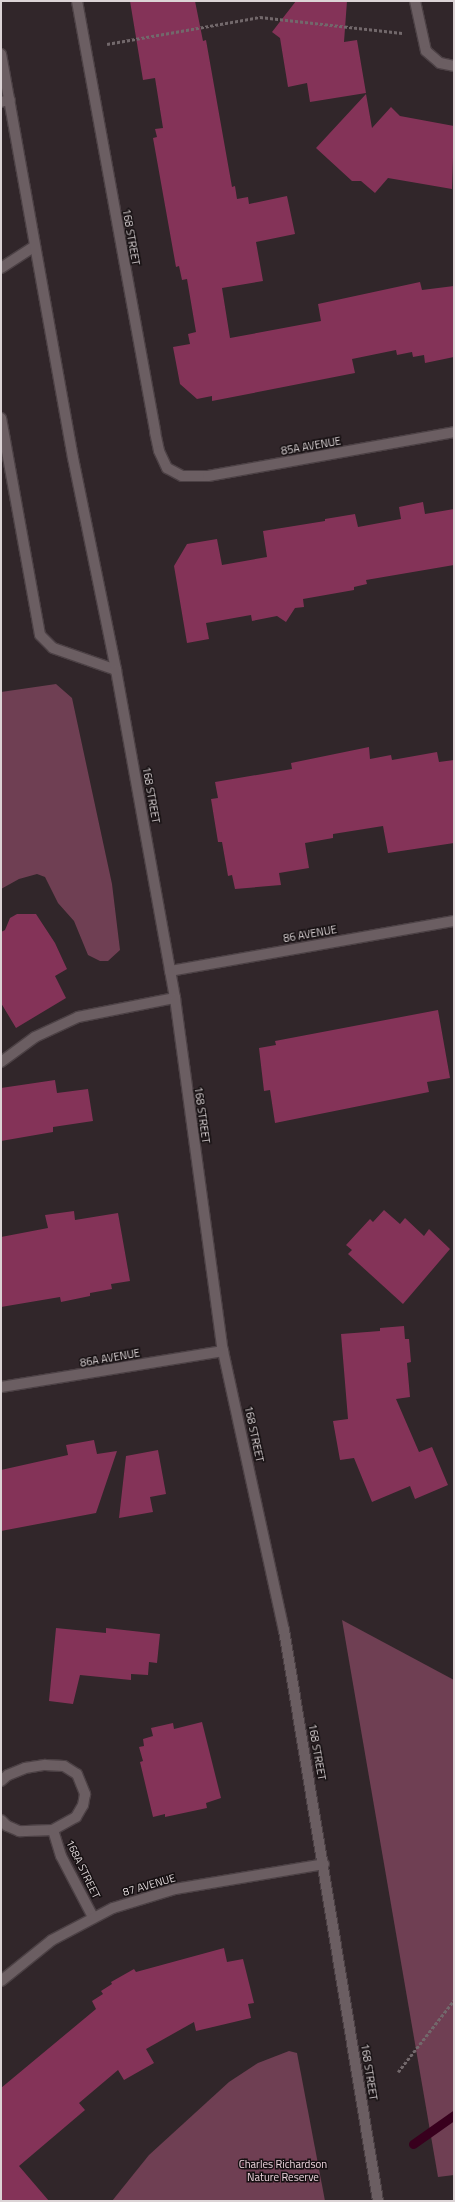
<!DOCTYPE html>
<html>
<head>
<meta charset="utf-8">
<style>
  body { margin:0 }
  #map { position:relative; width:455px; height:2202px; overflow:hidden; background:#31262a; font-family:"Titillium Web",sans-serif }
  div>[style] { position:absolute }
  .green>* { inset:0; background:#6f3f53 }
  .stream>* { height:9px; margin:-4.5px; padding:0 4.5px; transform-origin:4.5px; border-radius:4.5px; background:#38001d }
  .building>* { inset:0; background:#843358 }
  .path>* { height:2.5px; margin-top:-1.25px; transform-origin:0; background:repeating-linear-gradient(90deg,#72686b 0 3px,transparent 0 5px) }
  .roads { filter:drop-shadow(1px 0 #4c4145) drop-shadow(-1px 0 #4c4145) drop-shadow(0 1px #4c4145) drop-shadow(0 -1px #4c4145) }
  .lane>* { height:10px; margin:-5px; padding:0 5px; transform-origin:5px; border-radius:5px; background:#6b5e62 }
  .street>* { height:10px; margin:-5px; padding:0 5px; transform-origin:5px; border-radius:5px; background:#6b5e62 }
  .secondary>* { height:10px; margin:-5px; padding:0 5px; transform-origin:5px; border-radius:5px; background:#6b5e62 }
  span { translate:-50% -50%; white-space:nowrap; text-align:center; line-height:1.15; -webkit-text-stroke:3px #161012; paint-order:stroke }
  .street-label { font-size:11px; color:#dcd4d6 }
  .park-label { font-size:11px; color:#efd6df }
  .frame { position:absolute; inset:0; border:2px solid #dcd4d6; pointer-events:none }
</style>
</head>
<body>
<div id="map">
  <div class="green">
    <div style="clip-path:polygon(56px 684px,72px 698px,112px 884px,120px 950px,108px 961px,100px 961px,88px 955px,74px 921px,58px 903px,45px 877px,37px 874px,19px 879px,1px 889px,1px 692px)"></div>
    <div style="clip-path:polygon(342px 1620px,454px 1680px,454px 2175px,438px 2177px)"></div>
    <div style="clip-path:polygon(289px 2051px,297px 2053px,325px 2201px,112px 2201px,149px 2155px,229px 2082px,258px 2063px)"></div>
  </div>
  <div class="stream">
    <div style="left:413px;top:2144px;width:50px;rotate:-35.3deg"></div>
  </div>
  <div class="building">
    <div style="clip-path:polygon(130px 1px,195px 1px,203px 41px,206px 40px,232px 187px,235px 186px,237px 199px,248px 197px,249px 204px,287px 196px,295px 234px,256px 242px,263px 281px,222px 288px,230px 338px,321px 321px,318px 304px,420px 282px,422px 290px,454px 286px,454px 357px,425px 363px,424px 355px,413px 357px,412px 352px,397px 355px,396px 350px,352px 359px,355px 373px,212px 401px,212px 396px,197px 399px,180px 384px,173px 347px,190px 344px,188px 334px,196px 332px,187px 279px,182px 280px,179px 266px,176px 267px,153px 138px,157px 137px,155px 129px,163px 128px,155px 78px,143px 80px)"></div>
    <div style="clip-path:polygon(296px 1px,347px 1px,344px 42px,357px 40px,366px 93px,310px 102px,307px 83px,288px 87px,280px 38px,272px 32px)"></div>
    <div style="clip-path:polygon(366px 94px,372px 128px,391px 107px,400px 116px,454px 126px,452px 189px,388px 178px,375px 193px,361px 181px,352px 181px,316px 148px)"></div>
    <div style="clip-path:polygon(423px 502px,425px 514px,454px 509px,454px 565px,366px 580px,367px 584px,354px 587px,354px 590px,303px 599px,304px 607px,295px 608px,286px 622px,277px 616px,252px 621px,251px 615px,206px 623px,209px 639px,187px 643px,174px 566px,187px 544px,217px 539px,222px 565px,267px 557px,263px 531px,325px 521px,325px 519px,355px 514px,358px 527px,401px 519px,399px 507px)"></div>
    <div style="clip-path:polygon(369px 747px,370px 759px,391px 755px,392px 760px,437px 752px,439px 762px,454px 760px,454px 843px,388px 853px,383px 826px,333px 834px,333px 838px,305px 843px,309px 868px,279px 873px,281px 885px,235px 889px,232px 875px,228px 876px,222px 842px,218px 842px,211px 799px,218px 798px,215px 782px,292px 769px,291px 763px)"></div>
    <div style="clip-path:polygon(17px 914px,36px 914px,55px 943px,67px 969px,55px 976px,66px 998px,16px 1028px,1px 1003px,1px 932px,5px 930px,10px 918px)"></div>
    <div style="clip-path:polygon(438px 1010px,450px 1078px,427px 1082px,429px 1092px,275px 1123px,270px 1090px,264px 1091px,259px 1048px,276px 1045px,275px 1041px)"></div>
    <div style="clip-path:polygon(55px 1080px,57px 1093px,88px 1089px,93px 1121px,53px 1127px,53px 1132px,1px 1141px,1px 1088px)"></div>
    <div style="clip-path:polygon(384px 1210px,400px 1224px,405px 1218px,424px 1236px,429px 1229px,450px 1249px,403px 1304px,348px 1254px,352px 1250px,346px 1245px,370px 1219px,373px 1222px)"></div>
    <div style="clip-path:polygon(74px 1211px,75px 1220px,118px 1213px,130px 1281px,111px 1284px,112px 1289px,90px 1293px,90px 1296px,61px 1302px,60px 1297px,1px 1307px,1px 1237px,48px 1228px,45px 1215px)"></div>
    <div style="clip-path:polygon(404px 1326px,405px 1339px,409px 1339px,411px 1362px,407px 1363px,410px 1397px,396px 1399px,419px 1452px,432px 1447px,448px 1485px,415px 1499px,410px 1486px,372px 1502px,354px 1458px,340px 1460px,333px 1421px,348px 1419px,341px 1334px,380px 1331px,380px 1328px)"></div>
    <div style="clip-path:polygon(94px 1440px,97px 1454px,117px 1451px,96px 1513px,1px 1531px,1px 1470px,68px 1455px,66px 1445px)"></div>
    <div style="clip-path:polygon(158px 1450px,166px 1494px,150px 1497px,153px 1512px,119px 1518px,126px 1456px)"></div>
    <div style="clip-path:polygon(56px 1628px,106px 1633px,106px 1628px,160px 1634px,157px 1663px,149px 1662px,148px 1675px,131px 1674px,131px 1680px,80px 1675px,73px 1704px,49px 1701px)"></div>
    <div style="clip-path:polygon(202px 1722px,221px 1798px,206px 1803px,207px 1808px,165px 1817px,165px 1814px,153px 1817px,140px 1762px,143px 1761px,139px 1747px,144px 1746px,143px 1739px,153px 1736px,151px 1728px,173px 1723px,174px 1729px)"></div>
    <div style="clip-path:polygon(224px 1948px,227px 1962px,243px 1959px,254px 2003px,248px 2004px,251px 2018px,196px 2031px,194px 2022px,146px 2049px,154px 2063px,124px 2080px,118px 2070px,79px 2103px,85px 2110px,19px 2166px,49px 2201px,1px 2201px,1px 2088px,96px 2009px,92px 2001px,103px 1994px,101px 1991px,112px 1984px,111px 1982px,134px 1969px,136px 1972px)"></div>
  </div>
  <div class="path">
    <div style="left:107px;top:44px;width:155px;rotate:-10deg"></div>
    <div style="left:260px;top:17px;width:143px;rotate:6.4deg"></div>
    <div style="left:398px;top:2072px;width:91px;rotate:-52.1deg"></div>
  </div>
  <div class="roads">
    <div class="lane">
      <div style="left:1px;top:1062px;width:42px;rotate:-36.3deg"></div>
      <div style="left:35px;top:1037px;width:47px;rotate:-24.9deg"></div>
      <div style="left:78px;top:1017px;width:99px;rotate:-11.1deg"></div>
    </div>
    <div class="street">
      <div style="left:77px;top:1px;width:438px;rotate:79.7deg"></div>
      <div style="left:155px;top:432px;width:19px;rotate:78deg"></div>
      <div style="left:159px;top:451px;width:19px;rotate:65deg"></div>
      <div style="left:167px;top:468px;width:17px;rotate:28deg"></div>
      <div style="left:182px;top:476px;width:26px"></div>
      <div style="left:208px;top:476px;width:250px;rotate:-10.1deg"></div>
      <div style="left:415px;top:1px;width:51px;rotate:77.6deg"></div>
      <div style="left:426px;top:51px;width:18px;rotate:41deg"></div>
      <div style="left:440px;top:63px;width:14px;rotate:12deg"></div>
      <div style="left:1px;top:102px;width:9px;rotate:-13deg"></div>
      <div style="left:1px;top:268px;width:40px;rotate:-32.9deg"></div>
      <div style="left:1px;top:418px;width:220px;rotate:79.8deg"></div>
      <div style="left:40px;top:635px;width:18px;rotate:45deg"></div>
      <div style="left:53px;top:648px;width:67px;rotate:19.2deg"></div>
      <div style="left:170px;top:971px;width:288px;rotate:-10deg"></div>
      <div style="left:1px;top:1387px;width:225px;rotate:-9.2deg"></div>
      <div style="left:1px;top:1781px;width:9px;rotate:-41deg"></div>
      <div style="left:8px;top:1775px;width:18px;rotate:-22deg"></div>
      <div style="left:25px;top:1768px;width:20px;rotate:-9deg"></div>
      <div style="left:45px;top:1765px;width:19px;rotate:3deg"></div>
      <div style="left:64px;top:1766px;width:15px;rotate:32deg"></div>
      <div style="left:77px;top:1774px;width:22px;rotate:68deg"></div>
      <div style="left:85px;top:1794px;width:11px;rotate:100deg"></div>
      <div style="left:83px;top:1805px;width:14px;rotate:120deg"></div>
      <div style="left:76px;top:1817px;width:26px;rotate:151deg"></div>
      <div style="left:53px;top:1830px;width:34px;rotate:178deg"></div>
      <div style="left:19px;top:1831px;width:13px;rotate:-157deg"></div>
      <div style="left:7px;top:1826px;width:8px;rotate:-135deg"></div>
      <div style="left:53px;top:1830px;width:27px;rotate:73deg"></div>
      <div style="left:61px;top:1856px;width:69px;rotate:62.3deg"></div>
      <div style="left:1px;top:1981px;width:65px;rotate:-38.8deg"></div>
      <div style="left:52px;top:1940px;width:69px;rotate:-27.7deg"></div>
      <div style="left:113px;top:1908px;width:65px;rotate:-17deg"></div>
      <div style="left:175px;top:1889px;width:151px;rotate:-9.5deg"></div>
    </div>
    <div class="secondary">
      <div style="left:1px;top:54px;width:410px;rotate:79.9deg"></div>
      <div style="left:73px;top:458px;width:216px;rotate:78.5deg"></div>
      <div style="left:116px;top:670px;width:333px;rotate:79.8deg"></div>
      <div style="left:175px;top:998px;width:356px;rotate:82.3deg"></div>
      <div style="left:223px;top:1351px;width:286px;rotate:77.7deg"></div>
      <div style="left:284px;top:1630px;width:579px;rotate:80.65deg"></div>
    </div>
  </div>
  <div class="street-label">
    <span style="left:131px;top:237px;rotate:80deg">168 STREET</span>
    <span style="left:311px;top:446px;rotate:-10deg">85A AVENUE</span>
    <span style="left:151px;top:795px;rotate:80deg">168 STREET</span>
    <span style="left:310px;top:934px;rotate:-10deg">86 AVENUE</span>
    <span style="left:202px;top:1115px;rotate:82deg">168 STREET</span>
    <span style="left:110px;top:1358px;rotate:-10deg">86A AVENUE</span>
    <span style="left:254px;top:1434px;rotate:78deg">168 STREET</span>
    <span style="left:317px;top:1752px;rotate:80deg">168 STREET</span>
    <span style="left:83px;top:1869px;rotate:64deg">168A STREET</span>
    <span style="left:149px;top:1885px;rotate:-16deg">87 AVENUE</span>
    <span style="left:369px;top:2072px;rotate:81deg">168 STREET</span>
  </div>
  <div class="park-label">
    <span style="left:283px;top:2171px">Charles Richardson<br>Nature Reserve</span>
  </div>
  <div class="frame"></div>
</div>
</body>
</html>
